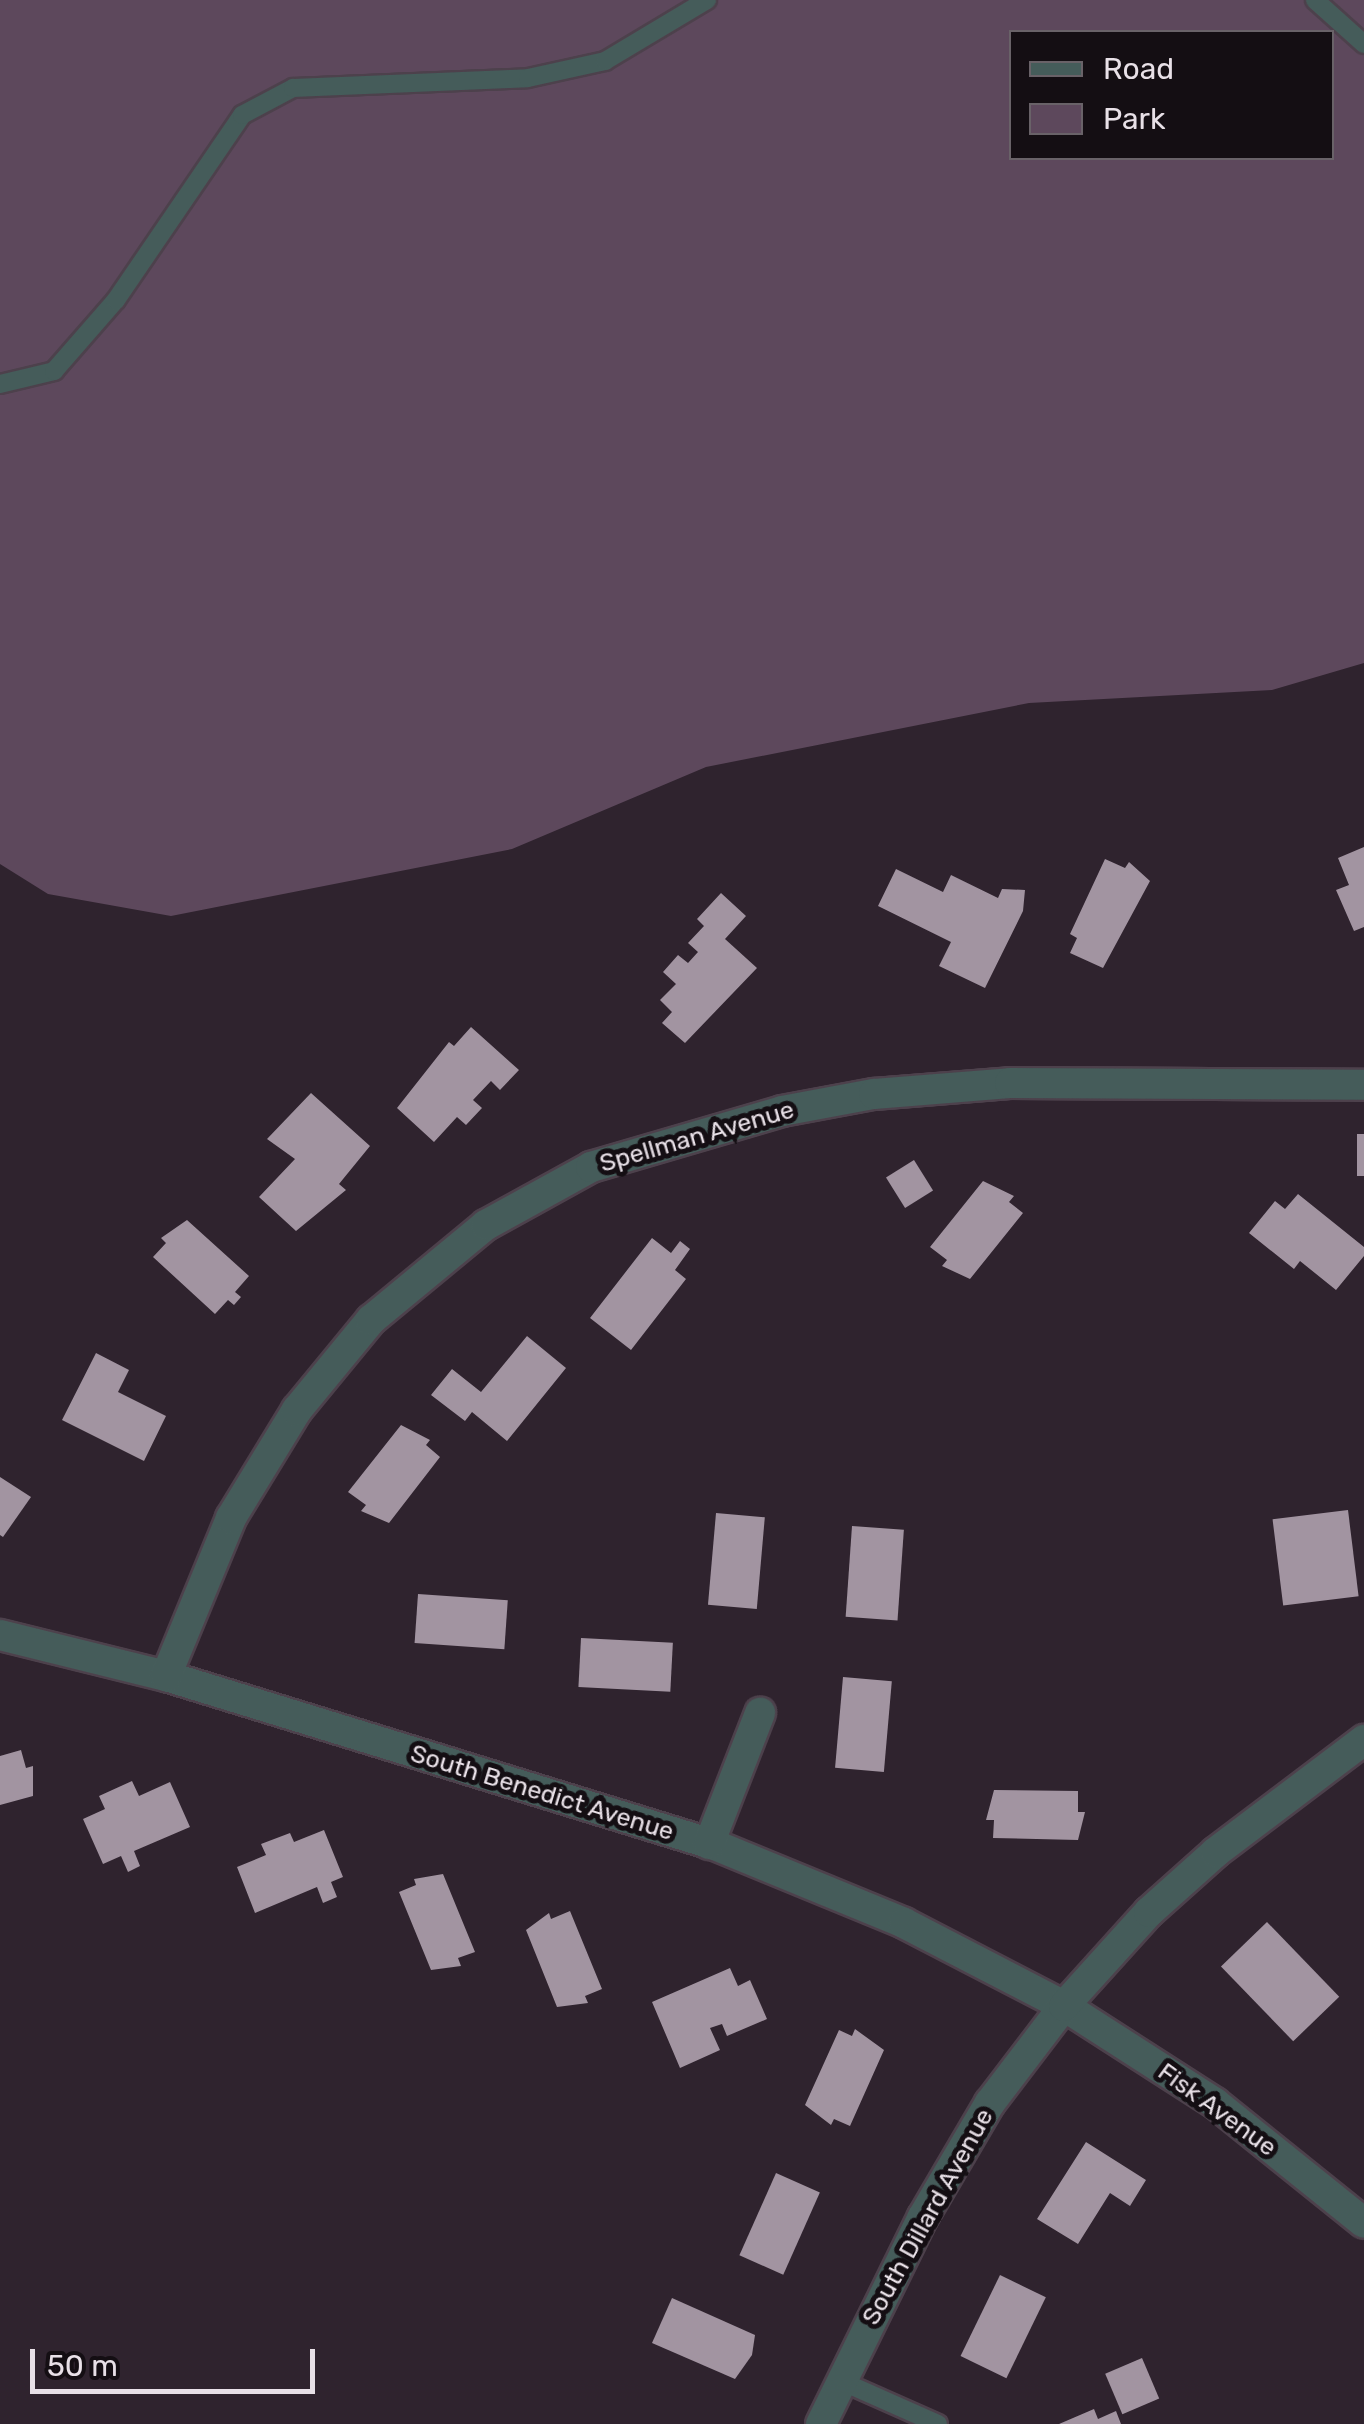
<!DOCTYPE html>
<html>
<head>
<meta charset="utf-8">
<style>
  body { margin:0 }
  #map { position:relative; width:1364px; height:2424px; overflow:hidden; background:#2f232e; font-family:Rubik,sans-serif }
  div>[style] { position:absolute }
  .green>* { inset:0; background:#5d485c }
  .building>* { inset:0; background:#a294a1; transform-origin:0 0 }
  .roads { filter:drop-shadow(2px 0 #4d414c) drop-shadow(-2px 0 #4d414c) drop-shadow(0 2px #4d414c) drop-shadow(0 -2px #4d414c) }
  .lane>* { height:18px; margin:-9px; padding:0 9px; transform-origin:9px; border-radius:9px; background:#455c5a }
  .street>* { height:30px; margin:-15px; padding:0 15px; transform-origin:15px; border-radius:15px; background:#455c5a }
  span { translate:-50% -50%; white-space:nowrap; text-align:center; line-height:1.15; -webkit-text-stroke:10px #140e13; paint-order:stroke }
  .street-label { font-size:25px; color:#e8e0e7 }
  .legend { position:absolute; left:1009px; top:30px; width:325px; height:130px; box-sizing:border-box; background:#140e13; border:2px solid #696268; margin:0; padding:12px 18px; list-style:none; font-size:30px; color:#e8e0e7 }
  .legend li { display:flex; align-items:center; gap:20px; height:50px }
  .legend b { width:50px; border:2px solid #696268 }
  .scale { position:absolute; left:30px; top:2349px; width:285px; height:45px; box-sizing:border-box; border:5px solid #e8e0e7; border-top:0; padding-left:12px; font-size:30px; line-height:35px; white-space:nowrap; color:#e8e0e7; -webkit-text-stroke:8px #140e13; paint-order:stroke }
</style>
</head>
<body>
<div id="map">
  <div class="green">
    <div style="clip-path:polygon(evenodd,0 0,1364px 0,1364px 663px,1272px 690px,1029px 703px,706px 767px,512px 849px,171px 916px,48px 894px,0 864px,0 0,1012px 32px,1332px 32px,1332px 158px,1012px 158px,1012px 32px)"></div>
  </div>
  <div class="building">
    <div style="clip-path:polygon(1364px 847px,1364px 927px,1354px 931px,1336px 890px,1349px 885px,1338px 858px)"></div>
    <div style="clip-path:polygon(1105px 859px,1125px 868px,1129px 862px,1150px 881px,1103px 968px,1070px 953px,1077px 938px,1070px 934px)"></div>
    <div style="clip-path:polygon(896px 869px,943px 892px,951px 875px,998px 898px,1002px 889px,1025px 890px,1023px 911px,985px 988px,939px 966px,951px 942px,878px 906px)"></div>
    <div style="clip-path:polygon(721px 893px,746px 916px,725px 939px,757px 968px,685px 1043px,662px 1023px,672px 1012px,660px 1000px,676px 984px,663px 972px,678px 955px,688px 963px,698px 952px,688px 943px,704px 926px,697px 919px)"></div>
    <div style="clip-path:polygon(471px 1027px,519px 1070px,500px 1090px,491px 1081px,473px 1100px,482px 1108px,466px 1125px,457px 1117px,434px 1142px,397px 1108px,449px 1042px,454px 1046px)"></div>
    <div style="clip-path:polygon(311px 1093px,370px 1146px,339px 1184px,346px 1190px,296px 1231px,259px 1197px,295px 1159px,267px 1139px)"></div>
    <div style="left:1357px;top:1134px;width:7px;height:42px"></div>
    <div style="left:914px;top:1160px;width:36px;height:33px;rotate:58deg"></div>
    <div style="clip-path:polygon(983px 1181px,1014px 1196px,1009px 1202px,1023px 1213px,970px 1279px,942px 1266px,947px 1260px,930px 1247px)"></div>
    <div style="clip-path:polygon(1298px 1194px,1364px 1247px,1364px 1256px,1336px 1290px,1300px 1261px,1294px 1269px,1249px 1233px,1275px 1201px,1285px 1209px)"></div>
    <div style="clip-path:polygon(187px 1220px,249px 1276px,235px 1292px,241px 1297px,234px 1305px,228px 1300px,215px 1314px,153px 1257px,166px 1243px,161px 1238px)"></div>
    <div style="clip-path:polygon(652px 1238px,671px 1253px,680px 1241px,690px 1249px,675px 1270px,686px 1279px,631px 1350px,590px 1318px)"></div>
    <div style="clip-path:polygon(527px 1336px,566px 1368px,507px 1441px,472px 1412px,465px 1421px,431px 1395px,452px 1369px,481px 1392px)"></div>
    <div style="clip-path:polygon(96px 1353px,129px 1370px,118px 1392px,166px 1416px,144px 1461px,62px 1420px)"></div>
    <div style="clip-path:polygon(401px 1425px,430px 1440px,426px 1445px,440px 1457px,389px 1523px,361px 1511px,366px 1505px,348px 1492px)"></div>
    <div style="clip-path:polygon(0 1477px,31px 1497px,3px 1537px,0 1535px)"></div>
    <div style="left:1348px;top:1510px;width:87px;height:76px;rotate:83deg"></div>
    <div style="left:716px;top:1513px;width:49px;height:92px;rotate:5deg"></div>
    <div style="left:852px;top:1526px;width:52px;height:91px;rotate:4deg"></div>
    <div style="left:418px;top:1594px;width:90px;height:49px;rotate:4deg"></div>
    <div style="left:581px;top:1638px;width:92px;height:49px;rotate:3deg"></div>
    <div style="left:843px;top:1677px;width:49px;height:91px;rotate:5deg"></div>
    <div style="clip-path:polygon(21px 1750px,26px 1768px,33px 1766px,33px 1796px,0 1805px,0 1756px)"></div>
    <div style="clip-path:polygon(132px 1781px,139px 1796px,170px 1782px,190px 1827px,134px 1851px,140px 1866px,128px 1872px,121px 1856px,103px 1864px,83px 1819px,105px 1809px,99px 1796px)"></div>
    <div style="clip-path:polygon(994px 1790px,1078px 1791px,1078px 1812px,1085px 1812px,1078px 1840px,993px 1838px,994px 1820px,986px 1820px)"></div>
    <div style="clip-path:polygon(324px 1830px,343px 1877px,331px 1882px,337px 1897px,323px 1903px,317px 1887px,255px 1913px,237px 1867px,266px 1855px,261px 1844px,290px 1833px,294px 1842px)"></div>
    <div style="clip-path:polygon(443px 1874px,475px 1952px,458px 1958px,461px 1966px,431px 1970px,399px 1892px,416px 1885px,414px 1879px)"></div>
    <div style="clip-path:polygon(570px 1911px,602px 1989px,585px 1996px,588px 2003px,557px 2007px,526px 1930px,549px 1913px,551px 1919px)"></div>
    <div style="left:1267px;top:1922px;width:104px;height:64px;rotate:46deg"></div>
    <div style="clip-path:polygon(730px 1968px,738px 1986px,750px 1980px,767px 2019px,727px 2036px,722px 2024px,710px 2028px,720px 2050px,680px 2068px,652px 2002px)"></div>
    <div style="clip-path:polygon(855px 2029px,884px 2050px,850px 2126px,834px 2119px,831px 2125px,805px 2105px,839px 2030px,852px 2036px)"></div>
    <div style="clip-path:polygon(1086px 2142px,1146px 2180px,1130px 2206px,1110px 2193px,1078px 2244px,1037px 2219px)"></div>
    <div style="left:776px;top:2173px;width:48px;height:90px;rotate:24deg"></div>
    <div style="left:1000px;top:2275px;width:51px;height:90px;rotate:26deg"></div>
    <div style="clip-path:polygon(672px 2298px,755px 2335px,752px 2355px,735px 2379px,652px 2343px)"></div>
    <div style="left:1142px;top:2358px;width:44px;height:40px;rotate:67deg"></div>
    <div style="clip-path:polygon(1094px 2409px,1098px 2419px,1116px 2411px,1121px 2424px,1059px 2424px)"></div>
  </div>
  <div class="roads">
    <div class="lane">
      <div style="left:1315px;top:0;width:66px;rotate:41.9deg"></div>
      <div style="left:0;top:384px;width:56px;rotate:-13.5deg"></div>
      <div style="left:54px;top:371px;width:94px;rotate:-48.9deg"></div>
      <div style="left:116px;top:300px;width:224px;rotate:-55.7deg"></div>
      <div style="left:242px;top:115px;width:58px;rotate:-27.9deg"></div>
      <div style="left:293px;top:88px;width:235px;rotate:-2.4deg"></div>
      <div style="left:528px;top:78px;width:79px;rotate:-12.4deg"></div>
      <div style="left:605px;top:61px;width:119px;rotate:-30.9deg"></div>
      <div style="left:841px;top:2381px;width:106px;rotate:23.9deg"></div>
    </div>
    <div class="street">
      <div style="left:0;top:1635px;width:171px;rotate:13.9deg"></div>
      <div style="left:166px;top:1676px;width:574px;rotate:17.11deg"></div>
      <div style="left:715px;top:1845px;width:204px;rotate:22.4deg"></div>
      <div style="left:904px;top:1923px;width:180px;rotate:27.4deg"></div>
      <div style="left:1064px;top:2006px;width:179px;rotate:32.7deg"></div>
      <div style="left:1215px;top:2103px;width:191px;rotate:38.8deg"></div>
      <div style="left:166px;top:1676px;width:171px;rotate:-67.6deg"></div>
      <div style="left:231px;top:1518px;width:127px;rotate:-58.6deg"></div>
      <div style="left:297px;top:1410px;width:117px;rotate:-50.6deg"></div>
      <div style="left:371px;top:1320px;width:149px;rotate:-39.6deg"></div>
      <div style="left:486px;top:1225px;width:120px;rotate:-28.9deg"></div>
      <div style="left:591px;top:1167px;width:199px;rotate:-16.3deg"></div>
      <div style="left:782px;top:1111px;width:94px;rotate:-10.5deg"></div>
      <div style="left:874px;top:1094px;width:136px;rotate:-4.6deg"></div>
      <div style="left:1010px;top:1083px;width:354px;rotate:0.3deg"></div>
      <div style="left:709px;top:1844px;width:141px;rotate:-68.7deg"></div>
      <div style="left:821px;top:2424px;width:231px;rotate:-63.8deg"></div>
      <div style="left:923px;top:2217px;width:132px;rotate:-59.6deg"></div>
      <div style="left:990px;top:2103px;width:122px;rotate:-52.7deg"></div>
      <div style="left:1064px;top:2006px;width:127px;rotate:-47.9deg"></div>
      <div style="left:1149px;top:1912px;width:90px;rotate:-41.8deg"></div>
      <div style="left:1216px;top:1852px;width:186px;rotate:-37.1deg"></div>
    </div>
  </div>
  <div class="street-label">
    <span style="left:697px;top:1137px;rotate:-16deg">Spellman Avenue</span>
    <span style="left:542px;top:1793px;rotate:17deg">South Benedict Avenue</span>
    <span style="left:1217px;top:2110px;rotate:36deg">Fisk Avenue</span>
    <span style="left:928px;top:2217px;rotate:-61deg">South Dillard Avenue</span>
  </div>
  <ul class="legend">
  <li><b style="height:12px;background:#455c5a"></b>Road</li>
  <li><b style="height:28px;background:#5d485c"></b>Park</li>
  </ul>
  <div class="scale">50 m</div>
</div>
</body>
</html>
